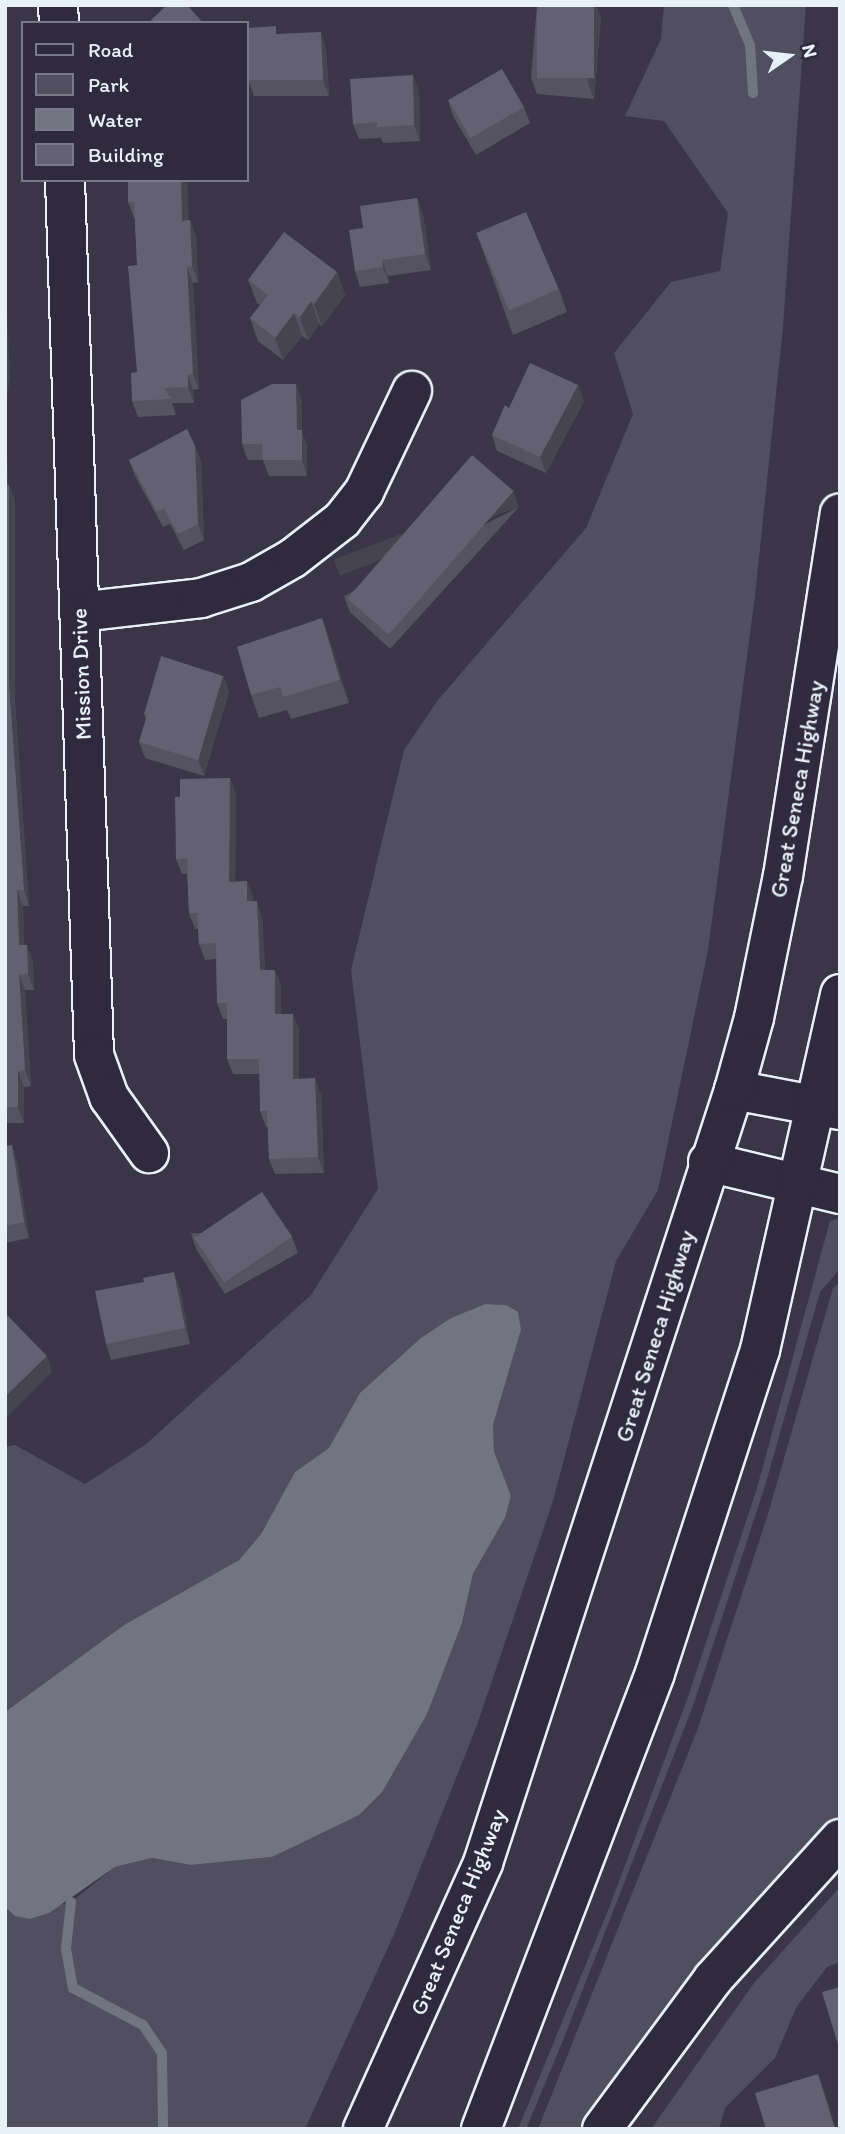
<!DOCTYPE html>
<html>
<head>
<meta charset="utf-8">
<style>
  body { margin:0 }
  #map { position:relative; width:845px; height:2134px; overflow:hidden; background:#3a3648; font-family:Itim,sans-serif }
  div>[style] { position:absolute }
  .green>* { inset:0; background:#504e5f }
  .water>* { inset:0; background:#737482 }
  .stream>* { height:10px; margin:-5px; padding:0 5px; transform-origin:5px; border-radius:5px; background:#737482 }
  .roads { filter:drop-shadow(2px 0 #e8f1f8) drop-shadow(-2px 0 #e8f1f8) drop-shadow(0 2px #e8f1f8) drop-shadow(0 -2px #e8f1f8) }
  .street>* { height:38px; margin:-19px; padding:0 19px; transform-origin:19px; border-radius:19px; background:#2f2a3d }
  .primary>* { height:38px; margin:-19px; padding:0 19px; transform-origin:19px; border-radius:19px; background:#2f2a3d }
  .wall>* { inset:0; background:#555361 }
  .shaded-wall>* { inset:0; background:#45444f; transform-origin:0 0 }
  .building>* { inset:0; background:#636171; transform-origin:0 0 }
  span { translate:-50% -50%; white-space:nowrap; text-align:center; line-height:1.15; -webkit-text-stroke:7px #2f2a3d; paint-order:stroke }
  .street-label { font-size:23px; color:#e8f1f8 }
  .frame { position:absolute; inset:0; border:7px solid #e8f1f8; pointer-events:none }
  .legend { position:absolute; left:21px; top:21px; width:228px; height:161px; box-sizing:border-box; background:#2f2a3d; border:2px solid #797a88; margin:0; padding:9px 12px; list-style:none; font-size:21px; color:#e8f1f8 }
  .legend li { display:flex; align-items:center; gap:14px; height:35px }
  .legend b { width:35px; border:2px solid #797a88 }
  .north { position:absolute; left:754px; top:21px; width:70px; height:70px; -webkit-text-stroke:5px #2f2a3d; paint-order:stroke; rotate:76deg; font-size:19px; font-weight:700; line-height:28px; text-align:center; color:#e8f1f8 }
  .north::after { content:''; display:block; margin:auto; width:24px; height:32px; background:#e8f1f8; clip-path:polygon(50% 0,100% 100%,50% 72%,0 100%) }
</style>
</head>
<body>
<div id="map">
  <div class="green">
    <div style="clip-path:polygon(664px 5px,806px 5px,783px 327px,755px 596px,708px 950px,658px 1190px,616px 1261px,553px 1501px,477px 1725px,395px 1932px,305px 2129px,5px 2129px,5px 1907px,15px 1916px,71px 1902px,115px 1867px,152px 1858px,191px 1865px,272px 1857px,307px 1839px,444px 1668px,462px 1623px,473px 1574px,505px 1518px,511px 1496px,494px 1451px,493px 1425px,521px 1330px,506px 1305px,485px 1304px,451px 1318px,329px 1448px,295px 1472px,261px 1534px,239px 1560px,124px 1625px,5px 1712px,5px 1447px,15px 1445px,85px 1484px,145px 1445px,311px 1295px,378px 1189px,351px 970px,404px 750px,438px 700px,586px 528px,633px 414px,614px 353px,671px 282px,720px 271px,728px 213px,664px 121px,625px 116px,661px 39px)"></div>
    <div style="clip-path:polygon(840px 1218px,840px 1269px,820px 1292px,765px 1486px,694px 1703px,562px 2043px,526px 2129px,518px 2129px,609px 1908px,688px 1697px,757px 1488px,830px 1221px)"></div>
    <div style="clip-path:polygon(840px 1282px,840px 1819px,806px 1854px,590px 2129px,538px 2129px,698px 1728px,768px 1514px,833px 1288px)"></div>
    <div style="clip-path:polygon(840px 1887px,840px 1962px,827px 1967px,797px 2006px,775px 2058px,725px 2108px,719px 2129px,651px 2129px,754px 1983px)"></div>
  </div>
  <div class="water">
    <div style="clip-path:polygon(485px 1304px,506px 1305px,518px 1312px,521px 1330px,493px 1425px,494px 1451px,511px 1496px,505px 1518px,473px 1574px,462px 1623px,427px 1714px,382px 1792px,359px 1815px,272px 1857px,191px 1865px,152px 1858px,115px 1867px,49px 1913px,30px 1919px,15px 1916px,5px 1907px,5px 1712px,124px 1625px,239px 1560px,261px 1534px,295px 1472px,329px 1448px,360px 1393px,421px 1338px,451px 1318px)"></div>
  </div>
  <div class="stream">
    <div style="left:733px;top:5px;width:43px;rotate:67deg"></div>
    <div style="left:750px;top:45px;width:48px;rotate:86.4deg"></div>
    <div style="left:71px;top:1902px;width:47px;rotate:96.1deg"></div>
    <div style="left:66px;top:1949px;width:40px;rotate:80deg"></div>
    <div style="left:73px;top:1988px;width:79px;rotate:27.9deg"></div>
    <div style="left:143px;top:2025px;width:34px;rotate:56deg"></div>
    <div style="left:162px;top:2053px;width:76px;rotate:89.2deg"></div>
  </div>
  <div class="roads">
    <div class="street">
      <div style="left:58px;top:5px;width:18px;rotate:87deg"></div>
      <div style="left:65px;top:180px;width:875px;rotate:88.1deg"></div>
      <div style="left:94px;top:1055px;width:45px;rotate:70.3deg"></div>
      <div style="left:109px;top:1097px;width:69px;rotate:54.5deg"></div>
      <div style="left:79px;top:612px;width:123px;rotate:-6.5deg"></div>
      <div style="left:201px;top:598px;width:52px;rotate:-17.7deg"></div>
      <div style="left:251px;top:582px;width:48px;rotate:-29.7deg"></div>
      <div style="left:293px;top:558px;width:62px;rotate:-37.8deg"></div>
      <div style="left:342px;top:520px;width:36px;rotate:-52deg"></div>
      <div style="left:364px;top:492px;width:112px;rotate:-64.6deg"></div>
    </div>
    <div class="primary">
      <div style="left:734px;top:1090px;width:108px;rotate:10.7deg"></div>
      <div style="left:708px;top:1162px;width:136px;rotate:13.6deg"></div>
      <div style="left:363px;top:2129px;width:292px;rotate:-65.7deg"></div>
      <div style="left:483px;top:1863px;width:813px;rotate:-72.01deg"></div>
      <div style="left:734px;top:1090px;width:75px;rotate:-74.5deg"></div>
      <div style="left:754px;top:1018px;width:145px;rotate:-78.5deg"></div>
      <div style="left:783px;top:876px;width:367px;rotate:-81.1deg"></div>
      <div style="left:481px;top:2129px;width:488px;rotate:-69.1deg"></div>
      <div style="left:655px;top:1673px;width:340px;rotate:-72deg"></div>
      <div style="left:760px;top:1350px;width:365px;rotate:-77.3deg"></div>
      <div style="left:602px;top:2129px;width:187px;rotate:-53.5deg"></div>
      <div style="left:713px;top:1979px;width:189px;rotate:-47.8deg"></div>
    </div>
  </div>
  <div class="wall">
    <div style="clip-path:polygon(537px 5px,596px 5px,601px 17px,594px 99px,537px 94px,531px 78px)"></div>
    <div style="clip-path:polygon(278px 34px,326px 48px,329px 96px,254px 96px,248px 80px)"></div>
    <div style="clip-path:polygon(419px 91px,420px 141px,383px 143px,381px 138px,359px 139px,353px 124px)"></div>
    <div style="clip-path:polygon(448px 100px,524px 107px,530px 123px,476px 155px,453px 116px)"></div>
    <div style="clip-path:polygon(128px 180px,187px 180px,188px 220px,190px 220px,196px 236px,198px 282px,193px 283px,199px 389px,193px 390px,194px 403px,172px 403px,176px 415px,138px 417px,132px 401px,137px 372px,137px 265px,135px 218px,134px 218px,128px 202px)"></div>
    <div style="clip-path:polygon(417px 198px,423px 214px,431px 270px,388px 276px,389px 283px,360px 287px,355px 271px,363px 228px)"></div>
    <div style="clip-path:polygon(477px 234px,559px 289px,567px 312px,513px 335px)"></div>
    <div style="clip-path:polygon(337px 272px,345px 295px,322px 326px,319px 324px,308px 340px,302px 336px,283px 360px,258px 341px,250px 318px,260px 305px,257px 303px,248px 280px)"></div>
    <div style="clip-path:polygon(578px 385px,584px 401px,546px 473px,497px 451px,492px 435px,509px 408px)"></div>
    <div style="clip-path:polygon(302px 400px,302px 432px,307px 446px,307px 476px,269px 476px,263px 460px,248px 460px,242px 444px)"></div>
    <div style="clip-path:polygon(195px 446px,201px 461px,204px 540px,184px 550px,170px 524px,163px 527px,135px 476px,129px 460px)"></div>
    <div style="clip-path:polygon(5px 452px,7px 457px,8px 485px,9px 485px,15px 500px,15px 702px,29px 906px,23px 906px,24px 945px,33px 961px,34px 990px,25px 990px,31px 1086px,24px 1087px,24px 1123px,5px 1123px)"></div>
    <div style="clip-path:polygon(519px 507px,390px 649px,350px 612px,344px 596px)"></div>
    <div style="clip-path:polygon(322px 618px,330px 641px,349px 703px,291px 719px,287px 710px,259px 718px,251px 695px)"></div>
    <div style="clip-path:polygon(223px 676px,229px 692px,204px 776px,145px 758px,139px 742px,146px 720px,144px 714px)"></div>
    <div style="clip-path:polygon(236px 794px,235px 882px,247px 881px,253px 897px,253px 901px,262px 917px,265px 970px,281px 986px,281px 1014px,299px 1029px,299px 1079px,321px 1094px,324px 1173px,275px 1174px,269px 1159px,268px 1127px,266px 1127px,260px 1111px,260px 1074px,233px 1074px,227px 1059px,227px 1019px,223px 1019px,217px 1003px,216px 959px,205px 960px,199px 944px,198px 929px,195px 929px,189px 913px,187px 874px,182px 874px,176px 859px)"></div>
    <div style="clip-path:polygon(5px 1146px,17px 1161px,29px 1238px,5px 1243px)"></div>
    <div style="clip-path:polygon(191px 1233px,292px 1237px,298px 1253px,225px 1294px,196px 1249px)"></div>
    <div style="clip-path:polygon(180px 1288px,190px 1344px,111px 1360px,106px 1344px)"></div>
  </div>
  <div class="shaded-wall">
    <div style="clip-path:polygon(594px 5px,596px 5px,601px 17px,594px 99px,588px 83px)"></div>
    <div style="clip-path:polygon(321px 32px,326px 48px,329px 96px,323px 80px)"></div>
    <div style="clip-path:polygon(413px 75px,419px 91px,420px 141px,414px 125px)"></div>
    <div style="clip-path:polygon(181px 180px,187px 180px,188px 237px,182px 221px)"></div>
    <div style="clip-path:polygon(417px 198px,423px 214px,431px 270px,425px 254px)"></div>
    <div style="clip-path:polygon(190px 220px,196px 236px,198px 282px,192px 266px)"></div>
    <div style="clip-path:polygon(382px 260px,388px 276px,389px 283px,383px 267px)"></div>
    <div style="clip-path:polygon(187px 267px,193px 283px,199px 389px,193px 374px)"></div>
    <div style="clip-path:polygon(337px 272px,345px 295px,322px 326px,314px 304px)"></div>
    <div style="clip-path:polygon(5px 286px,6px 289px,10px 377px,7px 397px,5px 391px)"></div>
    <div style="clip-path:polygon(311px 301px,319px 324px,308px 340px,300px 317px)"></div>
    <div style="clip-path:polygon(294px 313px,302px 336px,283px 360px,275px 338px)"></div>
    <div style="clip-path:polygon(188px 374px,193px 390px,194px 403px,188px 387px)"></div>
    <div style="clip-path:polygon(296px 384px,302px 400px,302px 432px,307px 446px,307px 476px,302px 460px,297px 430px)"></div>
    <div style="clip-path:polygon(578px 385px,584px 401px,546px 473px,540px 457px)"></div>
    <div style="clip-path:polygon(195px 446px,201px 461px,204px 540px,198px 524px)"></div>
    <div style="clip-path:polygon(5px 452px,7px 457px,9px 500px,5px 491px)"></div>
    <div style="clip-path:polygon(9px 485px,15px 500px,15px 702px,29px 906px,24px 890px,9px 686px)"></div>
    <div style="left:513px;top:491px;width:17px;height:192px;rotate:69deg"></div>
    <div style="clip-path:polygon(322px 618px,330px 641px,349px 703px,340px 680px)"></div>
    <div style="clip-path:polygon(223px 676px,229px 692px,204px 776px,198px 760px)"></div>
    <div style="clip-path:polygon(230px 778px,236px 794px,235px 898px,229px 882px)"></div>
    <div style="clip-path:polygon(247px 881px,253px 897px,253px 917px,247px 901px)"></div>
    <div style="clip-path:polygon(17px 890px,23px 906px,25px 961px,19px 945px)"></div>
    <div style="clip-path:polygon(257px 901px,262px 917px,266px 986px,260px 970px)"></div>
    <div style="clip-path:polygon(27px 945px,33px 961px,34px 990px,28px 974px)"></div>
    <div style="clip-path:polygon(275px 970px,281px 986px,281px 1030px,275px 1014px)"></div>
    <div style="clip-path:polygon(19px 974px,25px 990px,31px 1086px,25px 1070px)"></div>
    <div style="clip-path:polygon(293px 1014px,299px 1029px,299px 1095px,293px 1079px)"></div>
    <div style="clip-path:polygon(18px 1071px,24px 1087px,24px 1123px,18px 1107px)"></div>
    <div style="clip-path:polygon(315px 1078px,321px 1094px,324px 1173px,318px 1157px)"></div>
    <div style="clip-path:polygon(12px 1145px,17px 1161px,29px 1238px,24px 1222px)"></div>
    <div style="clip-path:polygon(174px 1272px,180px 1288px,190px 1344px,185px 1328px)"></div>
    <div style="clip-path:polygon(47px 1356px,52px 1372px,7px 1417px,5px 1413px,5px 1397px)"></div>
    <div style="clip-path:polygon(818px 2074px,824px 2090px,836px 2129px,835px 2129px)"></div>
  </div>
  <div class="building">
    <div style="clip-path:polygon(167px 5px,187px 5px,203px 23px,148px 23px)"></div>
    <div style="left:537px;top:5px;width:57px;height:73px"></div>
    <div style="clip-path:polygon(276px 26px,276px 34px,321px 32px,323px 80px,248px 80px,247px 28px)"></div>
    <div style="left:502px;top:69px;width:44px;height:62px;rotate:60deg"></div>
    <div style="clip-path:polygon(413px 75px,414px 125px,377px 127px,377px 122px,353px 124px,350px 79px)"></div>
    <div style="clip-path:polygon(128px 180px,181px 180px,182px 221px,190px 220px,192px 266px,187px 267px,193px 374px,188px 374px,188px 387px,164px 388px,171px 399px,132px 401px,131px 373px,137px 372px,128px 266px,137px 265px,134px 202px,128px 202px)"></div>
    <div style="clip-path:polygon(417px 198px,425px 254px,382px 260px,383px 267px,355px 271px,349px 230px,363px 228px,360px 206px)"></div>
    <div style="left:526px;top:212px;width:84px;height:54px;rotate:67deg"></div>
    <div style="clip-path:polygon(284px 232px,337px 272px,314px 304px,311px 301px,300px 317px,294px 313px,275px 338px,250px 318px,268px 295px,248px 280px)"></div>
    <div style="clip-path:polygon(530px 363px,578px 385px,540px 457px,492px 435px,505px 405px,509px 408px)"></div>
    <div style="clip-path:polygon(272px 384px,296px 384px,297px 430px,302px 430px,302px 460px,263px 460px,262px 444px,242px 444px,241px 400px)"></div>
    <div style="clip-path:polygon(187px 429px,195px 446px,198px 524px,178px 534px,164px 508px,157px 512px,129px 460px)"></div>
    <div style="left:472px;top:455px;width:55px;height:190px;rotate:41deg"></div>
    <div style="clip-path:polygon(5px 484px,9px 485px,9px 686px,24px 890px,17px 890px,19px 945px,27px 945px,28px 974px,19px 974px,25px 1070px,18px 1071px,18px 1107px,5px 1107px)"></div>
    <div style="clip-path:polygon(322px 618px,340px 680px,283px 697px,280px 687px,251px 695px,237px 647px)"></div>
    <div style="clip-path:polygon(161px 656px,223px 676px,198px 760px,139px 742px,147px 715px,144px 714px)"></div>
    <div style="clip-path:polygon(230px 778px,229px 882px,247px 881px,247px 901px,257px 901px,260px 970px,275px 970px,275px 1014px,293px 1014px,293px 1079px,315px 1078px,318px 1157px,269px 1159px,267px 1111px,260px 1111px,259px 1059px,227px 1059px,227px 1003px,217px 1003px,216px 943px,199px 944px,197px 913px,189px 913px,187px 858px,176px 859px,175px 797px,180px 797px,180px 779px)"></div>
    <div style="clip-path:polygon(12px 1145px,24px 1222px,5px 1226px,5px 1146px)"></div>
    <div style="left:262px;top:1192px;width:54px;height:82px;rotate:56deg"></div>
    <div style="clip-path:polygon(174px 1272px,185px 1328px,106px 1344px,95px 1291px,144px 1282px,143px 1278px)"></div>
    <div style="clip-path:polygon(5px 1313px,47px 1356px,5px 1397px)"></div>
    <div style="clip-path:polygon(840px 1987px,840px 2051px,822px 1992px)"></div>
    <div style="clip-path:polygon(818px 2074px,835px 2129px,766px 2129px,755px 2093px)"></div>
  </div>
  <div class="street-label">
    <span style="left:81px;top:674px;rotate:-92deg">Mission Drive</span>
    <span style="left:797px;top:789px;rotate:-80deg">Great Seneca Highway</span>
    <span style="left:655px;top:1336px;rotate:-73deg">Great Seneca Highway</span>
    <span style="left:458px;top:1912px;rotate:-68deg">Great Seneca Highway</span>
  </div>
  <div class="frame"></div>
  <ul class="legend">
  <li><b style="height:9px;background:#2f2a3d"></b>Road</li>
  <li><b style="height:19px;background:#504e5f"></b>Park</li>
  <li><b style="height:19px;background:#737482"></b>Water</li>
  <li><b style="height:19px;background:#636171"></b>Building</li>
  </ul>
  <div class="north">N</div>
</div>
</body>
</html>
